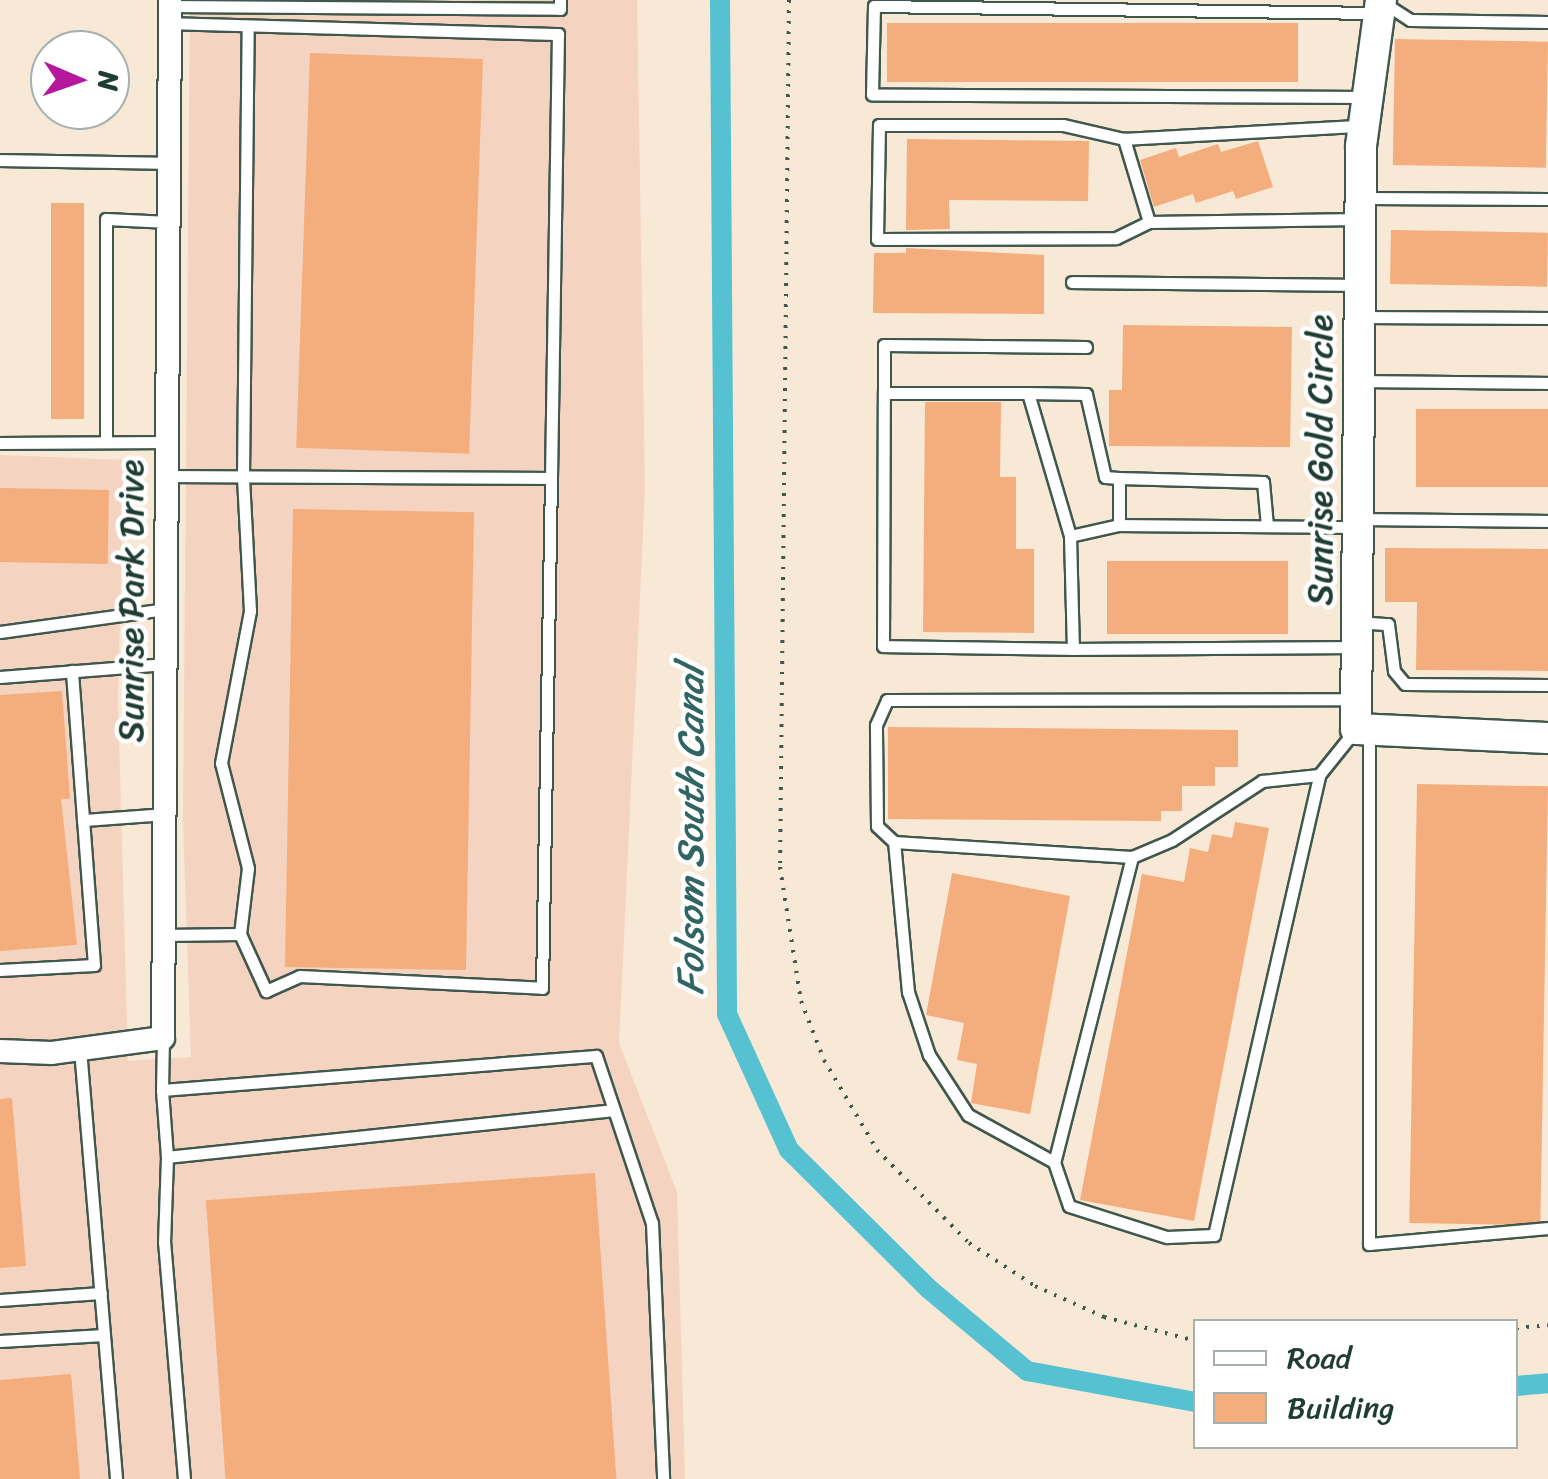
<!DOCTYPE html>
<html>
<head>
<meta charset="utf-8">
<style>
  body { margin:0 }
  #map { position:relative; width:1548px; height:1479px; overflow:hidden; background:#f8e8d6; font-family:Sriracha,sans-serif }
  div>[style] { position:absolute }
  .built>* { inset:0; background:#f4d3c1 }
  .canal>* { height:20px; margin:-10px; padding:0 10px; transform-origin:10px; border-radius:10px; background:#56c1d1 }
  .building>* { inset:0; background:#f4ad7d; transform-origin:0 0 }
  .path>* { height:4px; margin-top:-2px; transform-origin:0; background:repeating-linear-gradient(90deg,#40574c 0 2.5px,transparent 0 10.5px) }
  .roads { filter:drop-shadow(2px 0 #40574c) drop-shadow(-2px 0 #40574c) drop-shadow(0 2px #40574c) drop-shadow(0 -2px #40574c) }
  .service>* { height:11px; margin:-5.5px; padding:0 5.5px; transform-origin:5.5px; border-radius:5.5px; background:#fff }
  .minor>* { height:22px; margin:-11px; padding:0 11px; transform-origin:11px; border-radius:11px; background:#fff }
  .tertiary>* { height:30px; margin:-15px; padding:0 15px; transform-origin:15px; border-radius:15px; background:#fff }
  span { translate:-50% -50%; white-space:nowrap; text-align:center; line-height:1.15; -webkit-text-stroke:9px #fff; paint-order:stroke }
  .street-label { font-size:35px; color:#1f3d34 }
  .water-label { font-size:38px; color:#306563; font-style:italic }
  .legend { position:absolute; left:1193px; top:1319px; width:325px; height:130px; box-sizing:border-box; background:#fff; border:2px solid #a5b1ae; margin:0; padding:12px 18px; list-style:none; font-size:30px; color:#1f3d34 }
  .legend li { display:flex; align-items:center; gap:20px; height:50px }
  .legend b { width:50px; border:2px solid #a5b1ae }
  .north { position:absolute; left:30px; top:30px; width:100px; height:100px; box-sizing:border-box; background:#fff; border:2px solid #a5b1ae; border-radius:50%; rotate:92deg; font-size:28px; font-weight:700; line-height:40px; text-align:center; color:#1f3d34 }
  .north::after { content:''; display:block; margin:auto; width:35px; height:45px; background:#b5179e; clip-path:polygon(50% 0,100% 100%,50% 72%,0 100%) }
</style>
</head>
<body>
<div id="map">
  <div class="built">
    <div style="clip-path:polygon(190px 0,637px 0,645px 489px,619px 1043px,677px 1192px,685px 1479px,0 1479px,0 455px,124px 460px,118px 699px,128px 1061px,191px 1057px,183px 821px)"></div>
  </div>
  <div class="canal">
    <div style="left:720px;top:0;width:1014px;rotate:89.6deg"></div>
    <div style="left:727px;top:1014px;width:149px;rotate:65.5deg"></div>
    <div style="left:789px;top:1150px;width:197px;rotate:44.8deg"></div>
    <div style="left:929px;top:1289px;width:128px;rotate:39.9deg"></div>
    <div style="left:1027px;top:1371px;width:172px;rotate:10.4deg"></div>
    <div style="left:1516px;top:1386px;width:32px;rotate:-5deg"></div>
  </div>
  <div class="building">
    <div style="left:887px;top:23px;width:411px;height:59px"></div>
    <div style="left:1395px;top:39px;width:153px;height:126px;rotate:1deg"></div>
    <div style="left:310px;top:53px;width:173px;height:395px;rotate:2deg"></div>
    <div style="clip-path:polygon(907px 139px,1089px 141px,1088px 201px,949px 200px,950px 229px,906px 230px)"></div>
    <div style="clip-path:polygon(1258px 141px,1273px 187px,1236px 199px,1233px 191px,1196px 203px,1193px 194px,1154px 207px,1140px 160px,1176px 148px,1179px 157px,1218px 144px,1221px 152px)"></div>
    <div style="left:51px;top:203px;width:33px;height:216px"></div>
    <div style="left:1391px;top:230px;width:157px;height:54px;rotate:1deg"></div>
    <div style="clip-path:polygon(906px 248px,1044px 255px,1044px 314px,873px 313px,874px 253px,906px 253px)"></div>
    <div style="clip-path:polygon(1123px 325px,1292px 327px,1290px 447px,1109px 446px,1109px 390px,1122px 390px)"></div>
    <div style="clip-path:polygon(925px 402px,1001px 402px,1000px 477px,1016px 477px,1016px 549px,1034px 549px,1034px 633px,923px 632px)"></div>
    <div style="left:1416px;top:409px;width:132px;height:78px"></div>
    <div style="left:0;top:488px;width:109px;height:74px;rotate:1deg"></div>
    <div style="left:293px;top:509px;width:181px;height:458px;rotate:1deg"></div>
    <div style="clip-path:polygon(1385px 548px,1548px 549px,1548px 671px,1416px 670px,1417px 602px,1385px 602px)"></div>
    <div style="left:1107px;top:561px;width:181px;height:73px"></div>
    <div style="clip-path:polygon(62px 691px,70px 799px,61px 799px,77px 945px,0 951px,0 695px)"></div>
    <div style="clip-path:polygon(888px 727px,1238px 730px,1238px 767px,1215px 767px,1215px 786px,1182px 786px,1182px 811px,1161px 811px,1161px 821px,888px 819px)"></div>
    <div style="left:1417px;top:784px;width:131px;height:439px;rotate:1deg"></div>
    <div style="clip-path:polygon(1235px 822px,1269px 828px,1194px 1221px,1080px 1200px,1142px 874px,1184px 882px,1190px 848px,1208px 852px,1212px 834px,1232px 838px)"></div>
    <div style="clip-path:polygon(952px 873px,1070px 896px,1030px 1114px,971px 1103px,977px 1064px,957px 1060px,964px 1023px,926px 1015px)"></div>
    <div style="clip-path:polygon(12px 1098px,26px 1266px,0 1268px,0 1099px)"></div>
    <div style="left:595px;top:1173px;width:307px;height:390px;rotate:86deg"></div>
    <div style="clip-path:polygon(71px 1374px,80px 1479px,0 1479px,0 1380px)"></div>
  </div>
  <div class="path">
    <div style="left:789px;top:0;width:867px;rotate:90.59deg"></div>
    <div style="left:780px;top:867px;width:136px;rotate:81.1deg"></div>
    <div style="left:801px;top:1001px;width:63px;rotate:68.7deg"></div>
    <div style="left:824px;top:1060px;width:104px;rotate:59.5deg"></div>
    <div style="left:877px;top:1150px;width:131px;rotate:45.3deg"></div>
    <div style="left:969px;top:1243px;width:79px;rotate:33.1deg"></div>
    <div style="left:1035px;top:1286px;width:76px;rotate:24.2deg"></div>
    <div style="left:1104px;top:1317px;width:95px;rotate:14.6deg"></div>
    <div style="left:1516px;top:1328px;width:32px;rotate:-5deg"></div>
  </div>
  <div class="roads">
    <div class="service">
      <div style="left:1384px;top:3px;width:31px;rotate:33deg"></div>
      <div style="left:1410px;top:20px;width:138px;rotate:0.8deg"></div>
      <div style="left:170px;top:6px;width:390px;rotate:0.4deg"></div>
      <div style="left:560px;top:9px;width:9px;rotate:-90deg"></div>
      <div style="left:1364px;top:97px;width:492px;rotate:-179.7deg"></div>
      <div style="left:872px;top:94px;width:88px;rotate:-88.7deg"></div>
      <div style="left:874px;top:6px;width:504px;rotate:0.8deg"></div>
      <div style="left:1124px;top:139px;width:63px;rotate:-167.1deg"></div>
      <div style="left:1063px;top:125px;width:184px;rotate:180deg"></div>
      <div style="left:879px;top:125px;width:114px;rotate:91deg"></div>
      <div style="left:877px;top:239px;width:239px;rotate:-0.2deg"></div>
      <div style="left:1116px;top:238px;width:37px;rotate:-26deg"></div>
      <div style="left:0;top:160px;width:169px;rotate:1deg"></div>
      <div style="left:1364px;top:198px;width:184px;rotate:0.3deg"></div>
      <div style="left:1360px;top:219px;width:211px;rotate:179.2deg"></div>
      <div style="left:1149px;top:222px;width:87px;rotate:-106.8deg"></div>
      <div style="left:1124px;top:139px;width:236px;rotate:-3.2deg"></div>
      <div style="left:1072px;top:282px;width:287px;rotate:0.6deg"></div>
      <div style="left:1363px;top:317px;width:185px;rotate:0.3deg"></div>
      <div style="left:1362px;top:381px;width:186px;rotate:0.6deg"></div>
      <div style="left:884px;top:393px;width:48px;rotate:-90deg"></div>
      <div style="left:884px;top:345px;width:202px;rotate:0.6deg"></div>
      <div style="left:1028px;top:393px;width:58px;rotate:1deg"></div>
      <div style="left:1086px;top:394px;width:85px;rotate:77.1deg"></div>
      <div style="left:1105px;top:477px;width:14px;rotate:4deg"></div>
      <div style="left:106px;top:442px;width:223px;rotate:-90deg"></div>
      <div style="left:106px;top:219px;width:63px;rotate:2.7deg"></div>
      <div style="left:0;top:443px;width:167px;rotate:-0.3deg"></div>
      <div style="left:167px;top:476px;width:384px;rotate:0.3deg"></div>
      <div style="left:551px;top:478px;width:444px;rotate:-89.1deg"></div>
      <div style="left:558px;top:34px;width:388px;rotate:-178.4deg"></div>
      <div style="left:1362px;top:519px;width:186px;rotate:0.6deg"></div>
      <div style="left:1119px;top:525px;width:47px;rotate:-90deg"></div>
      <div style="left:1119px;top:478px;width:144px;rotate:1.6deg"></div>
      <div style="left:1263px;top:482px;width:44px;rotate:84.8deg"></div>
      <div style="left:1070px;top:536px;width:113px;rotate:88.5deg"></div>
      <div style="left:1073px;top:649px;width:190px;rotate:-179.1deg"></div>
      <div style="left:883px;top:646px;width:253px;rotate:-89.8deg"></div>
      <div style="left:884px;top:393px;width:144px"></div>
      <div style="left:1028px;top:393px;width:149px;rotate:73.6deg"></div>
      <div style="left:1070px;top:536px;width:50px;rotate:-12.7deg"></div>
      <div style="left:1119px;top:525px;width:238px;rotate:0.5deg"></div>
      <div style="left:1357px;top:622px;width:31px;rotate:4deg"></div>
      <div style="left:1388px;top:624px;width:47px;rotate:82.7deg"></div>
      <div style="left:1394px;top:671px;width:17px;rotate:50deg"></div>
      <div style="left:1405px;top:684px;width:143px;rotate:0.4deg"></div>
      <div style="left:0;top:632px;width:168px;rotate:-7.9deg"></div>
      <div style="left:1073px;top:649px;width:280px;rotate:-0.4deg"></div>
      <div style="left:0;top:677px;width:166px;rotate:-4.5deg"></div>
      <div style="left:1369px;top:734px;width:510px;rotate:90deg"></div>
      <div style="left:1369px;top:1244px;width:180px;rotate:-5.1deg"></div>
      <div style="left:83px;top:820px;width:81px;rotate:-4.2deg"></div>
      <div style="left:894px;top:842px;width:23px;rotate:-137deg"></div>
      <div style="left:877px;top:826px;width:101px;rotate:-90.6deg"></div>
      <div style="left:876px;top:725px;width:27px;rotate:-66deg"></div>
      <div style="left:887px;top:700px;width:469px;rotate:-0.1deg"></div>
      <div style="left:1132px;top:857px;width:315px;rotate:104.3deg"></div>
      <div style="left:1054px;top:1162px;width:98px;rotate:-151.3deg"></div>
      <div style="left:968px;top:1115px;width:72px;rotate:-123deg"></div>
      <div style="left:929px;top:1055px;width:66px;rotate:-108.4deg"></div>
      <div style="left:908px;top:992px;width:151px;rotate:-95.3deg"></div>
      <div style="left:894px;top:842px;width:238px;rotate:3.6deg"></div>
      <div style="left:1132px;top:857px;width:43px;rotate:-23deg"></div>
      <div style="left:1172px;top:840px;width:108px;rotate:-33.2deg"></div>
      <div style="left:1262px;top:781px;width:57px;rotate:-6deg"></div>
      <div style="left:1319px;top:775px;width:59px;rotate:-51.2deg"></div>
      <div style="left:240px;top:934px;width:66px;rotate:-83.1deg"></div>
      <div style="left:248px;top:868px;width:108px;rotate:-104.4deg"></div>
      <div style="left:221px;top:763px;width:155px;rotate:-79.2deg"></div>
      <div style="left:250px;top:611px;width:135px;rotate:-93deg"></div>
      <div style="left:243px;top:476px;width:450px;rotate:-89.4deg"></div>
      <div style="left:163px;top:935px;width:77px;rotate:-0.7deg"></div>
      <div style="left:240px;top:934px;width:63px;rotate:65.5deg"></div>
      <div style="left:266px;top:991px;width:37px;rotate:-24deg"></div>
      <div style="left:300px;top:976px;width:242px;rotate:2.8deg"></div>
      <div style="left:542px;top:988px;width:510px;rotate:-88.99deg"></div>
      <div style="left:0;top:970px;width:94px;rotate:-3deg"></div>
      <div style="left:94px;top:965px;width:295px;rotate:-94.3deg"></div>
      <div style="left:163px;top:1038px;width:52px;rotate:91.1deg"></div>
      <div style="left:162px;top:1090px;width:435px;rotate:-4.5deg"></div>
      <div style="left:596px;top:1056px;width:176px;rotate:71.5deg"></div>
      <div style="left:652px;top:1223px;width:256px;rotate:87.5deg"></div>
      <div style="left:80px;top:1049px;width:432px;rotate:85.2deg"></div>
      <div style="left:162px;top:1090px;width:67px;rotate:85.7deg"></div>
      <div style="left:1054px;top:1162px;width:46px;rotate:71.2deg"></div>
      <div style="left:1069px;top:1206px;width:103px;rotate:17.6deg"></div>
      <div style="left:1167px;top:1237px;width:47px;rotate:-2.4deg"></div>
      <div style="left:1214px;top:1235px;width:472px;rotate:-77.1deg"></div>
      <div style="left:0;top:1300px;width:101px;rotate:-4deg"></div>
      <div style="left:0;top:1341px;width:104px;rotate:-3.3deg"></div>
      <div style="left:184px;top:1479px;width:237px;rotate:-94.8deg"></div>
      <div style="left:164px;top:1243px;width:86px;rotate:-88deg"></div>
      <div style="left:167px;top:1157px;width:449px;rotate:-6deg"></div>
    </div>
    <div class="minor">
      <div style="left:0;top:1051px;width:52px;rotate:2.2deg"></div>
      <div style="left:52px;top:1053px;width:112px;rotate:-7.7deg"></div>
      <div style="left:163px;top:1038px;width:1038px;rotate:-89.61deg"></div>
    </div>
    <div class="tertiary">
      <div style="left:1381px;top:0;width:147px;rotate:97.8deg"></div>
      <div style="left:1361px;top:146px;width:583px;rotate:90.49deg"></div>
      <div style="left:1356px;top:729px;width:192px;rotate:2.7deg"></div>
    </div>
  </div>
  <div class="street-label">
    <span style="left:1320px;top:460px;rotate:-90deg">Sunrise Gold Circle</span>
    <span style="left:131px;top:601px;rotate:-90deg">Sunrise Park Drive</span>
  </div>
  <div class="water-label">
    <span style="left:691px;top:830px;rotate:-90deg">Folsom South Canal</span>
  </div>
  <ul class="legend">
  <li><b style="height:12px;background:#fff"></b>Road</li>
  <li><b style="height:28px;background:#f4ad7d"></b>Building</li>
  </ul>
  <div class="north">N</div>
</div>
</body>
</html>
